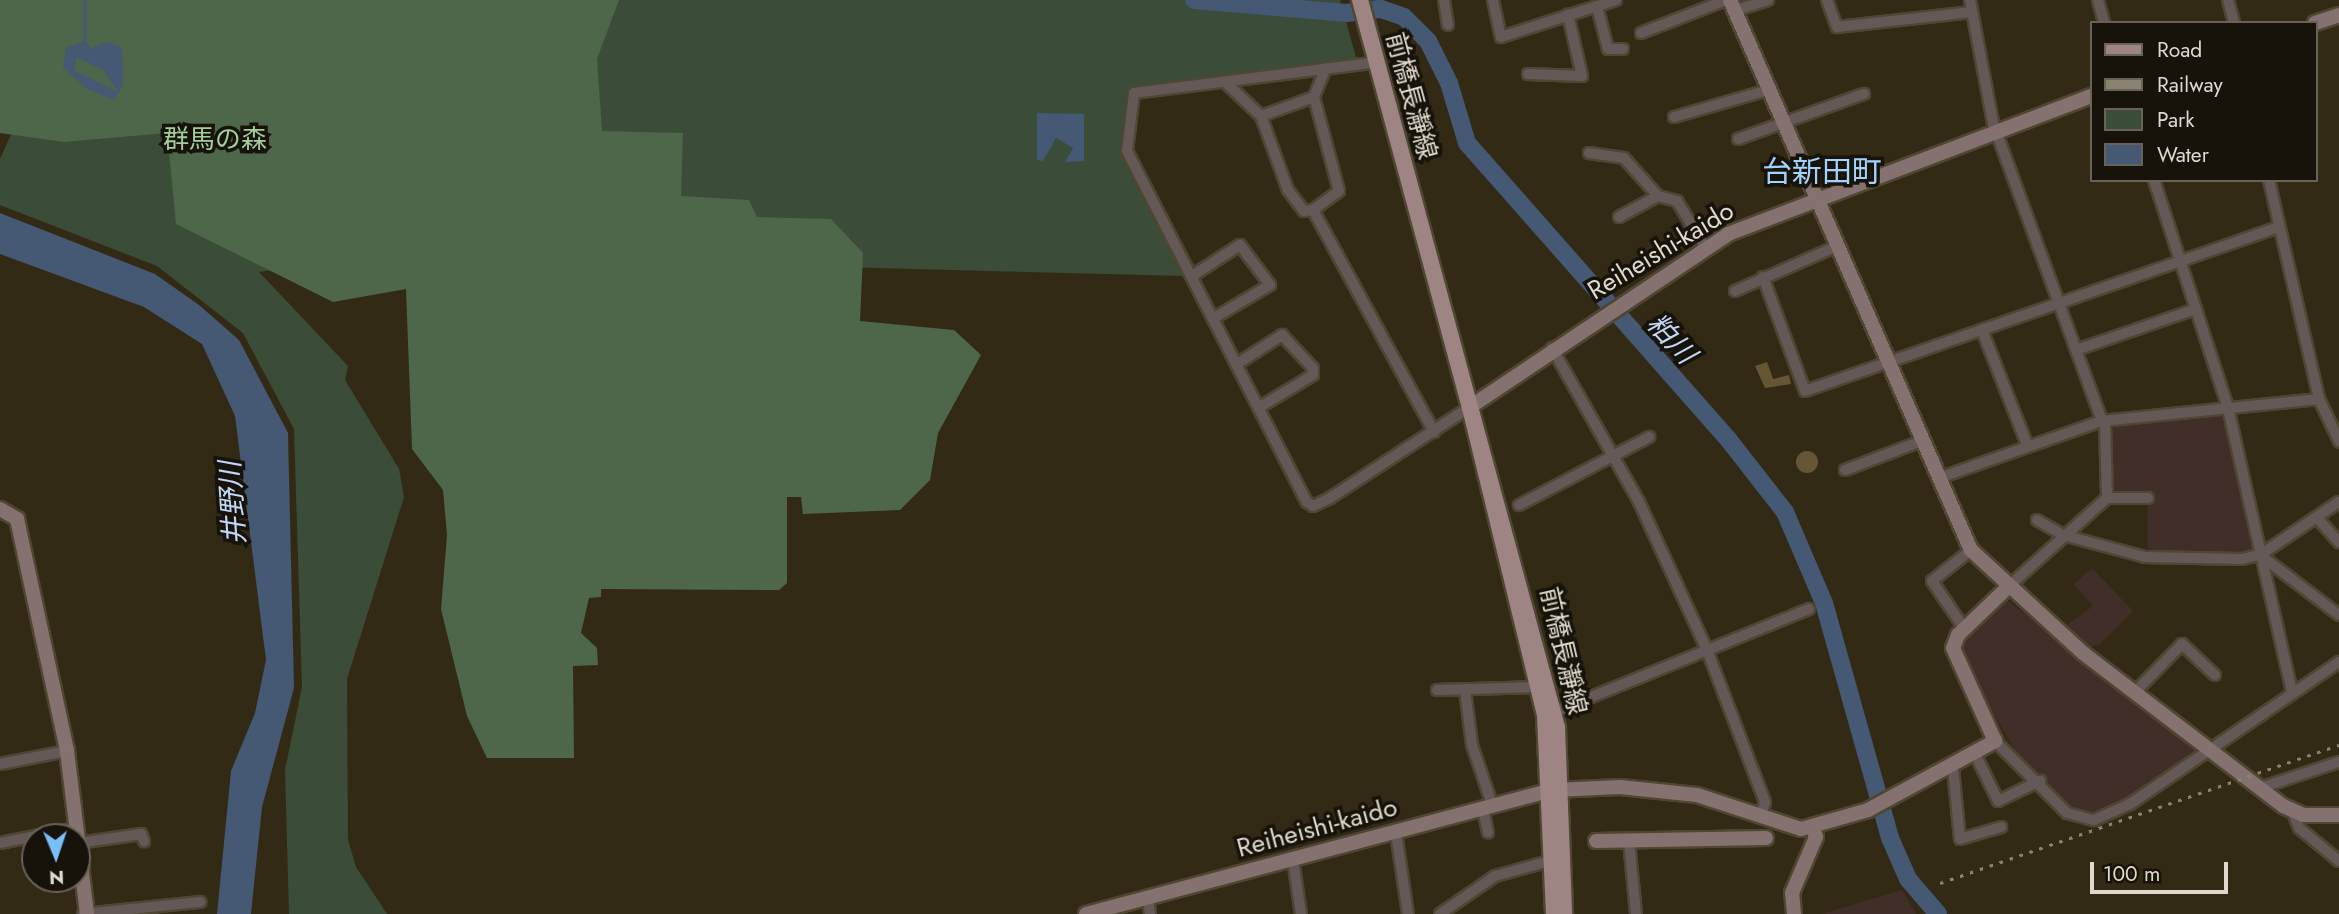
<!DOCTYPE html>
<html>
<head>
<meta charset="utf-8">
<style>
  body { margin:0 }
  #map { position:relative; width:2339px; height:914px; overflow:hidden; background:#332a16; font-family:Jost,"Noto Sans JP",sans-serif }
  div>[style] { position:absolute }
  .education>* { inset:0; background:#412e28 }
  .green>* { inset:0; background:#3b4c38 }
  .forest>* { inset:0; background:#4e664a }
  .water>* { inset:0; background:#455874 }
  .stream>* { height:2.5px; margin:-1.25px; padding:0 1.25px; transform-origin:1.25px; border-radius:1.25px; background:#455874 }
  .river>* { height:18px; margin:-9px; padding:0 9px; transform-origin:9px; border-radius:9px; background:#455874 }
  .building>* { inset:0; background:#655736 }
  .round { border-radius:50% }
  .roads { filter:drop-shadow(2px 0 #4f4633) drop-shadow(-2px 0 #4f4633) drop-shadow(0 2px #4f4633) drop-shadow(0 -2px #4f4633) }
  .street>* { height:10px; margin:-5px; padding:0 5px; transform-origin:5px; border-radius:5px; background:#655958 }
  .secondary>* { height:14px; margin:-7px; padding:0 7px; transform-origin:7px; border-radius:7px; background:#857270 }
  .primary>* { height:16px; margin:-8px; padding:0 8px; transform-origin:8px; border-radius:8px; background:#9e8583 }
  .rail>* { height:2.5px; margin-top:-1.25px; transform-origin:0; background:repeating-linear-gradient(90deg,#8a8372 0 3.5px,transparent 0 10.5px) }
  span { translate:-50% -50%; white-space:nowrap; text-align:center; line-height:1.15; -webkit-text-stroke:7px #17130a; paint-order:stroke }
  .street-label { font-size:26px; color:#dfdacd }
  .park-label { font-size:26px; color:#a3ce9c }
  .water-label { font-size:28px; color:#c2d7f7; font-style:italic }
  .quarter-label { font-size:30px; color:#a1d3fe }
  .legend { position:absolute; left:2090px; top:21px; width:228px; height:161px; box-sizing:border-box; background:#17130a; border:2px solid #676358; margin:0; padding:9px 12px; list-style:none; font-size:21px; color:#dfdacd }
  .legend li { display:flex; align-items:center; gap:14px; height:35px }
  .legend b { width:35px; border:2px solid #676358 }
  .north { position:absolute; left:21px; top:823px; width:70px; height:70px; box-sizing:border-box; background:#17130a; border:2px solid #676358; border-radius:50%; rotate:178deg; font-size:19px; font-weight:700; line-height:28px; text-align:center; color:#dfdacd }
  .north::after { content:''; display:block; margin:auto; width:24px; height:32px; background:#79bff8; clip-path:polygon(50% 0,100% 100%,50% 72%,0 100%) }
  .scale { position:absolute; left:2090px; top:862px; width:138px; height:32px; box-sizing:border-box; border:4px solid #dfdacd; border-top:0; padding-left:9px; font-size:21px; line-height:24px; white-space:nowrap; color:#dfdacd; -webkit-text-stroke:5px #17130a; paint-order:stroke }
</style>
</head>
<body>
<div id="map">
  <div class="education">
    <div style="clip-path:polygon(2223px 412px,2255px 550px,2241px 557px,2148px 554px,2147px 494px,2112px 494px,2108px 427px)"></div>
    <div style="clip-path:polygon(2092px 568px,2133px 611px,2100px 644px,2087px 648px,2063px 628px,2093px 606px,2074px 584px)"></div>
    <div style="clip-path:polygon(2003px 597px,2203px 748px,2200px 753px,2125px 801px,2091px 816px,2076px 814px,2018px 755px,1960px 657px,1959px 644px)"></div>
    <div style="clip-path:polygon(1902px 890px,1916px 914px,1822px 914px)"></div>
  </div>
  <div class="green">
    <div style="clip-path:polygon(7px 0,1340px 0,1357px 61px,1131px 89px,1123px 152px,1186px 276px,369px 255px,259px 272px,348px 366px,345px 380px,399px 469px,404px 497px,347px 679px,348px 840px,356px 867px,387px 914px,289px 914px,285px 770px,302px 687px,294px 429px,243px 333px,157px 266px,0 205px,0 159px,41px 67px)"></div>
  </div>
  <div class="forest">
    <div style="clip-path:polygon(0 0,619px 0,597px 59px,602px 131px,683px 133px,681px 196px,749px 200px,757px 217px,831px 219px,863px 253px,860px 321px,954px 330px,981px 355px,938px 433px,930px 480px,900px 510px,803px 514px,801px 497px,787px 497px,787px 583px,779px 590px,601px 589px,601px 597px,589px 598px,581px 633px,597px 648px,598px 665px,573px 666px,574px 758px,487px 758px,467px 716px,441px 609px,447px 535px,443px 490px,412px 449px,406px 289px,333px 302px,176px 224px,167px 133px,64px 142px,0 133px)"></div>
  </div>
  <div class="water">
    <div style="clip-path:polygon(evenodd,85px 41px,91px 48px,108px 42px,122px 48px,123px 84px,115px 100px,87px 89px,63px 67px,66px 48px,85px 41px,76px 57px,103px 70px,118px 92px,75px 71px,76px 57px)"></div>
    <div style="clip-path:polygon(1037px 113px,1084px 114px,1084px 161px,1065px 162px,1073px 148px,1056px 138px,1043px 161px,1037px 160px)"></div>
    <div style="clip-path:polygon(0 213px,155px 274px,199px 305px,239px 340px,288px 433px,294px 688px,262px 807px,251px 914px,217px 914px,231px 771px,255px 713px,266px 660px,235px 416px,202px 344px,144px 307px,0 254px)"></div>
  </div>
  <div class="stream">
    <div style="left:85px;top:0;width:41px;rotate:90deg"></div>
  </div>
  <div class="river">
    <div style="left:1194px;top:0;width:153px;rotate:4.9deg"></div>
    <div style="left:1346px;top:13px;width:35px;rotate:-7deg"></div>
    <div style="left:1381px;top:9px;width:24px;rotate:19deg"></div>
    <div style="left:1404px;top:17px;width:34px;rotate:45deg"></div>
    <div style="left:1428px;top:41px;width:47px;rotate:63.4deg"></div>
    <div style="left:1449px;top:83px;width:63px;rotate:73.3deg"></div>
    <div style="left:1467px;top:143px;width:395px;rotate:48.6deg"></div>
    <div style="left:1728px;top:439px;width:93px;rotate:52deg"></div>
    <div style="left:1785px;top:512px;width:99px;rotate:66.8deg"></div>
    <div style="left:1824px;top:603px;width:244px;rotate:74.3deg"></div>
    <div style="left:1890px;top:838px;width:45px;rotate:66.3deg"></div>
    <div style="left:1908px;top:879px;width:46px;rotate:49.4deg"></div>
  </div>
  <div class="building">
    <div style="clip-path:polygon(1767px 362px,1773px 379px,1789px 375px,1791px 384px,1765px 388px,1755px 366px)"></div>
    <div class="round" style="left:1796px;top:451px;width:22px;height:22px"></div>
  </div>
  <div class="roads">
    <div class="street">
      <div style="left:1444px;top:0;width:25px;rotate:81deg"></div>
      <div style="left:1493px;top:0;width:38px;rotate:78deg"></div>
      <div style="left:1501px;top:37px;width:121px;rotate:-17.8deg"></div>
      <div style="left:1827px;top:0;width:29px;rotate:70deg"></div>
      <div style="left:1837px;top:27px;width:136px;rotate:-6.3deg"></div>
      <div style="left:1970px;top:0;width:125px;rotate:79.4deg"></div>
      <div style="left:1993px;top:123px;width:317px;rotate:69.9deg"></div>
      <div style="left:2102px;top:421px;width:218px;rotate:-5.8deg"></div>
      <div style="left:2098px;top:0;width:24px;rotate:75deg"></div>
      <div style="left:2228px;top:0;width:24px;rotate:75deg"></div>
      <div style="left:1597px;top:6px;width:44px;rotate:75.7deg"></div>
      <div style="left:1608px;top:49px;width:15px"></div>
      <div style="left:1734px;top:11px;width:36px;rotate:-18deg"></div>
      <div style="left:1641px;top:33px;width:91px;rotate:-21.2deg"></div>
      <div style="left:1379px;top:62px;width:247px;rotate:172.8deg"></div>
      <div style="left:1134px;top:93px;width:58px;rotate:96.9deg"></div>
      <div style="left:1127px;top:151px;width:394px;rotate:62.9deg"></div>
      <div style="left:1307px;top:502px;width:7px;rotate:34deg"></div>
      <div style="left:1313px;top:506px;width:19px;rotate:-25deg"></div>
      <div style="left:1330px;top:498px;width:167px;rotate:-33deg"></div>
      <div style="left:1528px;top:74px;width:54px;rotate:2.1deg"></div>
      <div style="left:1582px;top:76px;width:63px;rotate:-102.9deg"></div>
      <div style="left:1225px;top:82px;width:50px;rotate:43.4deg"></div>
      <div style="left:1261px;top:116px;width:79px;rotate:70deg"></div>
      <div style="left:1288px;top:190px;width:26px;rotate:53deg"></div>
      <div style="left:1304px;top:211px;width:9px;rotate:-6deg"></div>
      <div style="left:1313px;top:210px;width:32px;rotate:-36deg"></div>
      <div style="left:1339px;top:191px;width:97px;rotate:-104.9deg"></div>
      <div style="left:1314px;top:97px;width:31px;rotate:-68deg"></div>
      <div style="left:1261px;top:116px;width:56px;rotate:-19.7deg"></div>
      <div style="left:1674px;top:117px;width:98px;rotate:-16deg"></div>
      <div style="left:1738px;top:139px;width:134px;rotate:-19.7deg"></div>
      <div style="left:1589px;top:153px;width:35px;rotate:8deg"></div>
      <div style="left:1624px;top:158px;width:51px;rotate:48.2deg"></div>
      <div style="left:1658px;top:196px;width:20px;rotate:15deg"></div>
      <div style="left:1677px;top:201px;width:54px;rotate:58.7deg"></div>
      <div style="left:2154px;top:180px;width:240px;rotate:72deg"></div>
      <div style="left:2228px;top:408px;width:291px;rotate:77.3deg"></div>
      <div style="left:2269px;top:180px;width:225px;rotate:77.1deg"></div>
      <div style="left:2319px;top:399px;width:47px;rotate:64.5deg"></div>
      <div style="left:1313px;top:210px;width:253px;rotate:61.4deg"></div>
      <div style="left:1619px;top:217px;width:44px;rotate:-28.3deg"></div>
      <div style="left:1192px;top:276px;width:57px;rotate:-32.9deg"></div>
      <div style="left:1240px;top:245px;width:50px;rotate:53.1deg"></div>
      <div style="left:1270px;top:285px;width:65px;rotate:149.5deg"></div>
      <div style="left:1763px;top:277px;width:121px;rotate:69.8deg"></div>
      <div style="left:1805px;top:391px;width:502px;rotate:-19.09deg"></div>
      <div style="left:1735px;top:291px;width:111px;rotate:-23.8deg"></div>
      <div style="left:1982px;top:330px;width:123px;rotate:68.5deg"></div>
      <div style="left:1552px;top:348px;width:177px;rotate:60.5deg"></div>
      <div style="left:1639px;top:502px;width:163px;rotate:65.3deg"></div>
      <div style="left:1707px;top:650px;width:163px;rotate:69.1deg"></div>
      <div style="left:1765px;top:802px;width:14px;rotate:107deg"></div>
      <div style="left:2076px;top:350px;width:127px;rotate:-18.9deg"></div>
      <div style="left:1237px;top:364px;width:54px;rotate:-32.8deg"></div>
      <div style="left:1282px;top:335px;width:45px;rotate:46.8deg"></div>
      <div style="left:1313px;top:368px;width:7px;rotate:90deg"></div>
      <div style="left:1313px;top:375px;width:62px;rotate:148.9deg"></div>
      <div style="left:1845px;top:470px;width:85px;rotate:-20.8deg"></div>
      <div style="left:1939px;top:478px;width:173px;rotate:-19.3deg"></div>
      <div style="left:2107px;top:498px;width:41px"></div>
      <div style="left:1519px;top:505px;width:147px;rotate:-27.6deg"></div>
      <div style="left:2037px;top:520px;width:30px;rotate:30deg"></div>
      <div style="left:2063px;top:535px;width:85px;rotate:15deg"></div>
      <div style="left:2145px;top:557px;width:97px;rotate:1.2deg"></div>
      <div style="left:2242px;top:559px;width:18px;rotate:-13deg"></div>
      <div style="left:2260px;top:555px;width:95px;rotate:-33.9deg"></div>
      <div style="left:2319px;top:520px;width:30px;rotate:48deg"></div>
      <div style="left:2260px;top:555px;width:99px;rotate:37.2deg"></div>
      <div style="left:2008px;top:587px;width:133px;rotate:-42deg"></div>
      <div style="left:2107px;top:498px;width:77px;rotate:-91.5deg"></div>
      <div style="left:1964px;top:628px;width:57px;rotate:-124.2deg"></div>
      <div style="left:1932px;top:581px;width:50px;rotate:-38.5deg"></div>
      <div style="left:1437px;top:690px;width:102px;rotate:-1.7deg"></div>
      <div style="left:1465px;top:690px;width:55px;rotate:82.7deg"></div>
      <div style="left:1472px;top:745px;width:65px;rotate:71.3deg"></div>
      <div style="left:2136px;top:691px;width:66px;rotate:-45.6deg"></div>
      <div style="left:2182px;top:644px;width:45px;rotate:43.2deg"></div>
      <div style="left:1554px;top:712px;width:275px;rotate:-22deg"></div>
      <div style="left:1995px;top:741px;width:102px;rotate:45deg"></div>
      <div style="left:2067px;top:813px;width:28px;rotate:15deg"></div>
      <div style="left:2094px;top:820px;width:39px;rotate:-24deg"></div>
      <div style="left:2130px;top:804px;width:253px;rotate:-34.2deg"></div>
      <div style="left:1976px;top:756px;width:50px;rotate:63.9deg"></div>
      <div style="left:1998px;top:801px;width:47px;rotate:-25.5deg"></div>
      <div style="left:0;top:764px;width:68px;rotate:-11deg"></div>
      <div style="left:1953px;top:768px;width:71px;rotate:84.4deg"></div>
      <div style="left:1960px;top:839px;width:43px;rotate:-16.3deg"></div>
      <div style="left:2260px;top:788px;width:83px;rotate:-18.2deg"></div>
      <div style="left:1483px;top:809px;width:24px;rotate:78deg"></div>
      <div style="left:2293px;top:813px;width:16px;rotate:68deg"></div>
      <div style="left:2299px;top:828px;width:52px;rotate:39.5deg"></div>
      <div style="left:1396px;top:833px;width:82px;rotate:81.6deg"></div>
      <div style="left:1629px;top:841px;width:73px;rotate:84.5deg"></div>
      <div style="left:0;top:843px;width:77px;rotate:-11.2deg"></div>
      <div style="left:78px;top:843px;width:64px;rotate:-8.1deg"></div>
      <div style="left:141px;top:834px;width:8px;rotate:67deg"></div>
      <div style="left:1293px;top:860px;width:55px;rotate:81.6deg"></div>
      <div style="left:1148px;top:898px;width:16px;rotate:83deg"></div>
      <div style="left:83px;top:914px;width:118px;rotate:-5.9deg"></div>
      <div style="left:1440px;top:914px;width:67px;rotate:-34.6deg"></div>
      <div style="left:1495px;top:876px;width:60px;rotate:-15.4deg"></div>
    </div>
    <div class="secondary">
      <div style="left:1730px;top:0;width:600px;rotate:66.34deg"></div>
      <div style="left:1971px;top:550px;width:152px;rotate:42.6deg"></div>
      <div style="left:2083px;top:653px;width:252px;rotate:37.4deg"></div>
      <div style="left:2283px;top:806px;width:22px;rotate:24deg"></div>
      <div style="left:2303px;top:815px;width:36px"></div>
      <div style="left:2315px;top:23px;width:25px;rotate:-18deg"></div>
      <div style="left:1470px;top:407px;width:311px;rotate:-33.8deg"></div>
      <div style="left:1728px;top:234px;width:389px;rotate:-20.8deg"></div>
      <div style="left:0;top:509px;width:20px;rotate:30deg"></div>
      <div style="left:17px;top:519px;width:237px;rotate:77.8deg"></div>
      <div style="left:67px;top:751px;width:164px;rotate:83deg"></div>
      <div style="left:1596px;top:841px;width:170px;rotate:-1deg"></div>
      <div style="left:1086px;top:914px;width:482px;rotate:-14.9deg"></div>
      <div style="left:1552px;top:790px;width:68px;rotate:-2.5deg"></div>
      <div style="left:1620px;top:787px;width:77px;rotate:5.9deg"></div>
      <div style="left:1697px;top:795px;width:109px;rotate:18.1deg"></div>
      <div style="left:1801px;top:829px;width:70px;rotate:-15.8deg"></div>
      <div style="left:1868px;top:810px;width:145px;rotate:-28.5deg"></div>
      <div style="left:1995px;top:741px;width:102px;rotate:-114.3deg"></div>
      <div style="left:1953px;top:648px;width:14px;rotate:-69deg"></div>
      <div style="left:1958px;top:635px;width:69px;rotate:-43.8deg"></div>
      <div style="left:1794px;top:914px;width:21px;rotate:-95deg"></div>
      <div style="left:1792px;top:893px;width:61px;rotate:-66.8deg"></div>
      <div style="left:1816px;top:837px;width:9px;rotate:-108deg"></div>
    </div>
    <div class="primary">
      <div style="left:1360px;top:0;width:422px;rotate:74.9deg"></div>
      <div style="left:1554px;top:914px;width:199px;rotate:-92.6deg"></div>
      <div style="left:1545px;top:715px;width:317px;rotate:-103.7deg"></div>
      <div style="left:1470px;top:407px;width:333px;rotate:74.8deg"></div>
      <div style="left:1557px;top:728px;width:186px;rotate:87.8deg"></div>
    </div>
  </div>
  <div class="rail">
    <div style="left:1940px;top:883px;width:422px;rotate:-19.1deg"></div>
  </div>
  <div class="street-label">
    <span style="left:1411px;top:96px;rotate:75deg">前橋長瀞線</span>
    <span style="left:1661px;top:251px;rotate:-31deg">Reiheishi-kaido</span>
    <span style="left:1563px;top:651px;rotate:77deg">前橋長瀞線</span>
    <span style="left:1317px;top:828px;rotate:-15deg">Reiheishi-kaido</span>
  </div>
  <div class="park-label">
    <span style="left:215px;top:140px">群馬の森</span>
  </div>
  <div class="water-label">
    <span style="left:1671px;top:339px;rotate:47deg">粕川</span>
    <span style="left:233px;top:503px;rotate:-94deg">井野川</span>
  </div>
  <div class="quarter-label">
    <span style="left:1822px;top:172px">台新田町</span>
  </div>
  <ul class="legend">
  <li><b style="height:9px;background:#9e8583"></b>Road</li>
  <li><b style="height:9px;background:#8a8372"></b>Railway</li>
  <li><b style="height:19px;background:#3b4c38"></b>Park</li>
  <li><b style="height:19px;background:#455874"></b>Water</li>
  </ul>
  <div class="north">N</div>
  <div class="scale">100 m</div>
</div>
</body>
</html>
